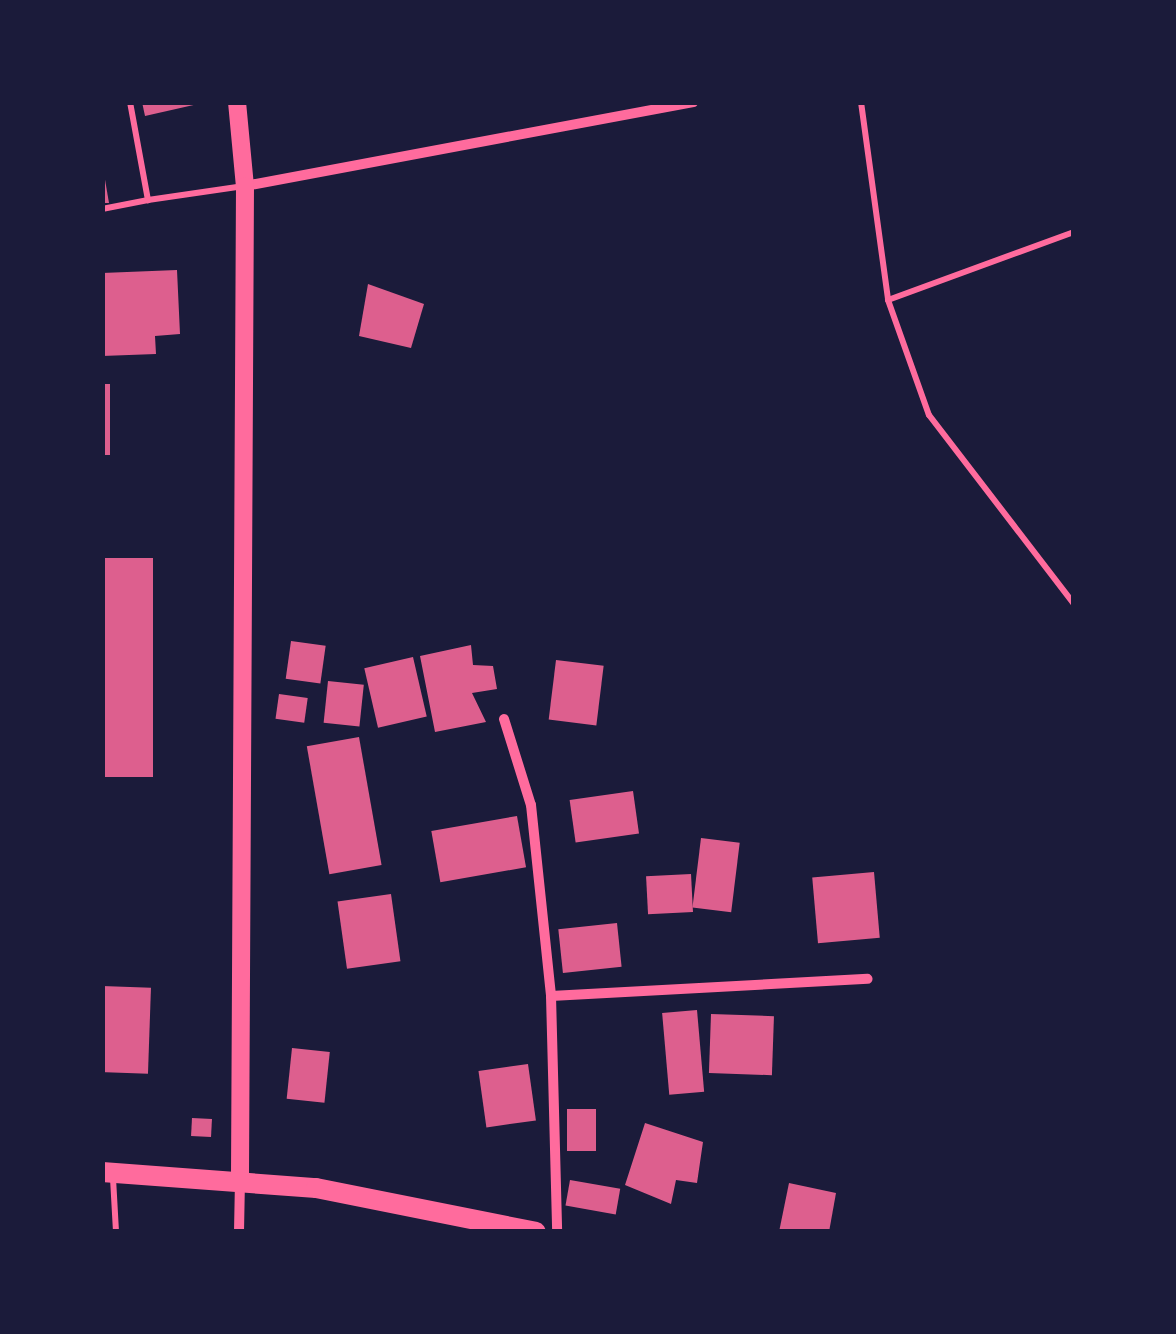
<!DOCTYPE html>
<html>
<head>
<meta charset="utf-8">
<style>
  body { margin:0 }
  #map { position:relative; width:1176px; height:1334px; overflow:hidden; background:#1b1b3a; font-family:"PT Sans",sans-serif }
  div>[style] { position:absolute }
  .building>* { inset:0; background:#dd5f8e; transform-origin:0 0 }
  .service>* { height:6px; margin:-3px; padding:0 3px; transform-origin:3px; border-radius:3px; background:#ff6b9d }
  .minor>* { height:10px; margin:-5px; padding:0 5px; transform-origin:5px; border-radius:5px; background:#ff6b9d }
  .secondary>* { height:18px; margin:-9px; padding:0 9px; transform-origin:9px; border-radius:9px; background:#ff6b9d }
  .primary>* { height:20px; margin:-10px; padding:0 10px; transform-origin:10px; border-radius:10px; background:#ff6b9d }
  span { translate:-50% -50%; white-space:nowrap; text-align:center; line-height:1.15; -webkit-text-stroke:8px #1b1b3a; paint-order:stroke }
  .frame { position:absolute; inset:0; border:105px solid #1b1b3a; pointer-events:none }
</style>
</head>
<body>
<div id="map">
  <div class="building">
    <div style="clip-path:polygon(142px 102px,198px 102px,198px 104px,145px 116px)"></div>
    <div style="clip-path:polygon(102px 162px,109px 203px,102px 203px)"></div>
    <div style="clip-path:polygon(177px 270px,180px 334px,155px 336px,156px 354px,102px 356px,102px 273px)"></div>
    <div style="clip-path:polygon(368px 284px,424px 304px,411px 348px,359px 336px)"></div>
    <div style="left:102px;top:384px;width:8px;height:71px"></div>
    <div style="left:153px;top:558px;width:219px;height:51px;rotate:90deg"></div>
    <div style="left:291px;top:641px;width:35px;height:38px;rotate:8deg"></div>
    <div style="clip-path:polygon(471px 645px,473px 665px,493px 666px,497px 689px,472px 693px,486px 722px,435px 732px,420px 656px)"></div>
    <div style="left:413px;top:657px;width:61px;height:50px;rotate:77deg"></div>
    <div style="left:556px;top:660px;width:48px;height:60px;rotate:7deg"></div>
    <div style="left:328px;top:681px;width:36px;height:42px;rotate:6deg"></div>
    <div style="left:279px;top:694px;width:29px;height:25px;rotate:8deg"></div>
    <div style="left:359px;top:737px;width:130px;height:53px;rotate:80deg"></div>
    <div style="left:633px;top:791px;width:43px;height:64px;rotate:82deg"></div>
    <div style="left:517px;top:816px;width:52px;height:87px;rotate:80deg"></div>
    <div style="left:701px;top:838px;width:39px;height:70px;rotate:7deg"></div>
    <div style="left:874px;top:872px;width:66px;height:62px;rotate:85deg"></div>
    <div style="left:691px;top:874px;width:38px;height:45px;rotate:87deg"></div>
    <div style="left:391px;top:894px;width:68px;height:54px;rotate:82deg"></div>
    <div style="left:617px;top:923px;width:44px;height:59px;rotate:84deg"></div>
    <div style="left:102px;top:986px;width:49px;height:86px;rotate:2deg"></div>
    <div style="left:697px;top:1010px;width:82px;height:35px;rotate:85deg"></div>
    <div style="left:711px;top:1014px;width:63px;height:59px;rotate:2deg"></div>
    <div style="left:292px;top:1048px;width:38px;height:51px;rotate:6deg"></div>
    <div style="left:528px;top:1064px;width:57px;height:50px;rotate:82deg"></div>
    <div style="left:567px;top:1109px;width:29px;height:42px"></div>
    <div style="left:192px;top:1118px;width:20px;height:18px;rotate:3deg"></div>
    <div style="clip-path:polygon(645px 1123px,703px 1142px,697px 1183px,676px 1180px,671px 1204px,625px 1185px)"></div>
    <div style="left:570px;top:1180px;width:51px;height:26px;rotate:10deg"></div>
    <div style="clip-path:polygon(789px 1183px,836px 1193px,829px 1232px,779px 1232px)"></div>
  </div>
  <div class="service">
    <div style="left:130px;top:102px;width:100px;rotate:79.6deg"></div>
    <div style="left:148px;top:200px;width:97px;rotate:-8.3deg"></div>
    <div style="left:861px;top:102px;width:200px;rotate:82.2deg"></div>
    <div style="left:888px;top:300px;width:122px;rotate:70.4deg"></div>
    <div style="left:929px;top:415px;width:238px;rotate:52.5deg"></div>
    <div style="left:102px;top:209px;width:47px;rotate:-11.1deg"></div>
    <div style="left:888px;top:300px;width:198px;rotate:-20.1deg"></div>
    <div style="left:113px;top:1178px;width:54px;rotate:86.8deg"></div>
  </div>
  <div class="minor">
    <div style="left:245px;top:186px;width:456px;rotate:-10.6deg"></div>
    <div style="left:504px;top:719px;width:90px;rotate:72.6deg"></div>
    <div style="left:531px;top:805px;width:192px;rotate:84deg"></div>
    <div style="left:551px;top:996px;width:236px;rotate:88.5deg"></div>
    <div style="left:551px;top:996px;width:317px;rotate:-3.1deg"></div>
    <div style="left:239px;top:1232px;width:51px;rotate:-88.9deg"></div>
  </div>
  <div class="secondary">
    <div style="left:237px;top:102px;width:84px;rotate:84.6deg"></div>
    <div style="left:245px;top:186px;width:994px;rotate:90.29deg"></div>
  </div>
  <div class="primary">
    <div style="left:102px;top:1172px;width:215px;rotate:4.3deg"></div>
    <div style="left:316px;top:1188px;width:224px;rotate:11.3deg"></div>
  </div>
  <div class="frame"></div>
</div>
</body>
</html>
